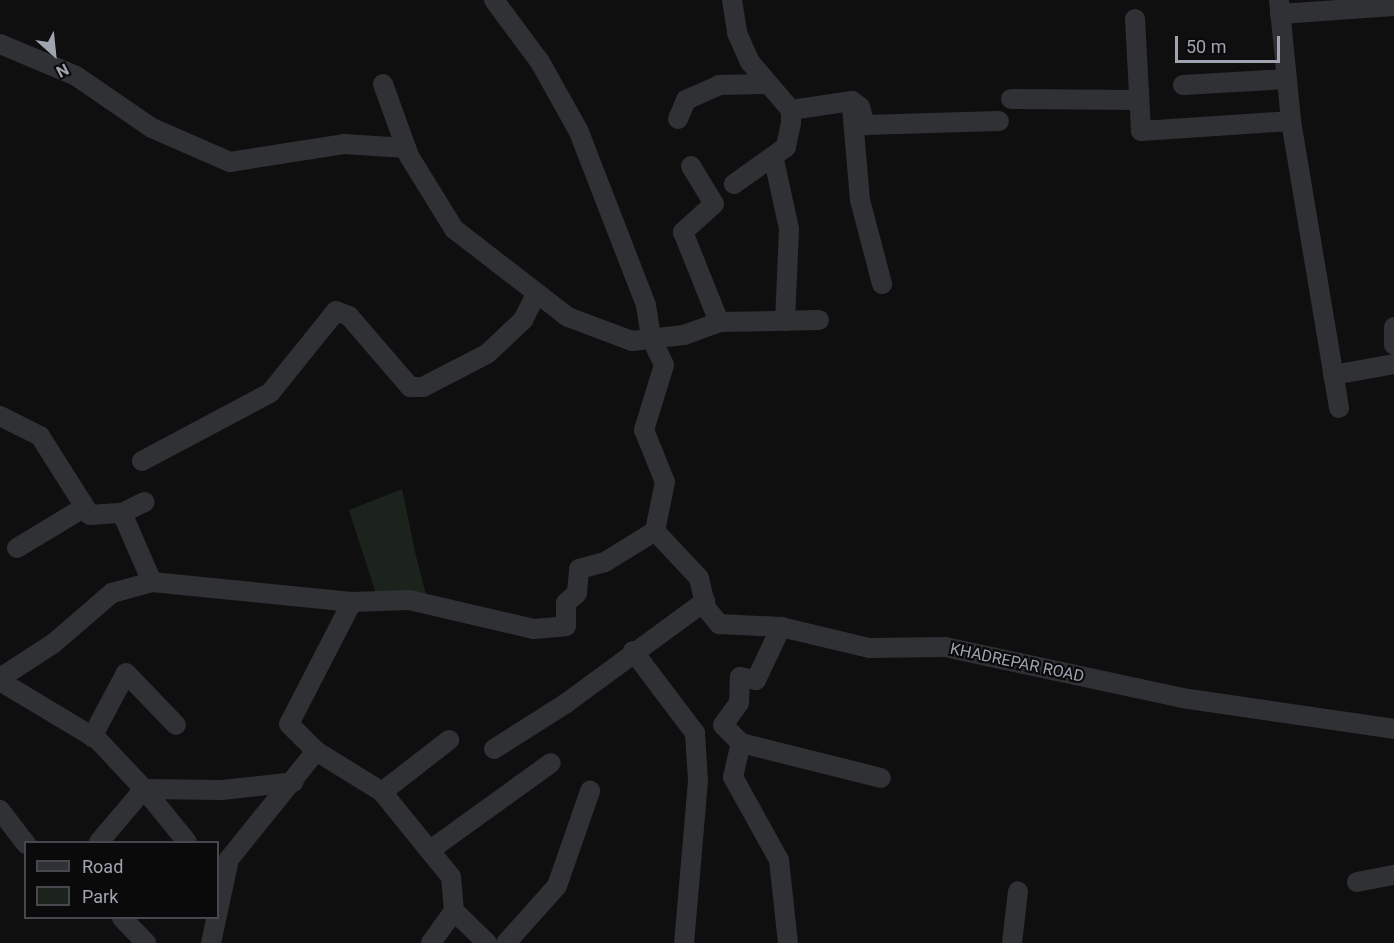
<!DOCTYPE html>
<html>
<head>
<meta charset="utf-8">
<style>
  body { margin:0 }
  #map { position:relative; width:1394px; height:943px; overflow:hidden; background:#0f0f10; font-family:Roboto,sans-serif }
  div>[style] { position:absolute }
  .green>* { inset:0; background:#1c231d }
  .minor>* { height:20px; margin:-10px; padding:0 10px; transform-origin:10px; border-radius:10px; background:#303135 }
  span { translate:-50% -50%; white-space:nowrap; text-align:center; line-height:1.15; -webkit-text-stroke:4.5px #0a0a0b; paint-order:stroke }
  .street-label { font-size:16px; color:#a0a4b1 }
  .legend { position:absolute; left:24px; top:841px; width:195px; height:78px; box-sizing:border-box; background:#0a0a0b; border:2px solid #46484d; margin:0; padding:8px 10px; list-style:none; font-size:18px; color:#a0a4b1 }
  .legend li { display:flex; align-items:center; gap:12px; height:30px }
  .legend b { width:30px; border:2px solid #46484d }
  .north { position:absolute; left:24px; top:24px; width:60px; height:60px; -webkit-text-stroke:4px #0a0a0b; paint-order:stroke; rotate:153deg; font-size:16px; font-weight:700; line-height:24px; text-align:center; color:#a0a4b1 }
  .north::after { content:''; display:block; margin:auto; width:21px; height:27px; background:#a0a4b1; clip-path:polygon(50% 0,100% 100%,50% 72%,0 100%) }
  .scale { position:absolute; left:1175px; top:36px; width:105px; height:27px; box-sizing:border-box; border:3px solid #a0a4b1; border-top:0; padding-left:8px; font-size:18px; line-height:21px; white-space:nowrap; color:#a0a4b1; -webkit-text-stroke:4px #0a0a0b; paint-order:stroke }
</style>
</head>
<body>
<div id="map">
  <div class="green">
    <div style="clip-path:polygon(402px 489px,416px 556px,427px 598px,376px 594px,349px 510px)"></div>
  </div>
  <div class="minor">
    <div style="left:732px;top:0;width:33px;rotate:81deg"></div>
    <div style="left:737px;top:33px;width:32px;rotate:66deg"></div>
    <div style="left:750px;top:62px;width:63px;rotate:49.5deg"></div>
    <div style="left:791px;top:110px;width:13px;rotate:90deg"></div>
    <div style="left:791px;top:123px;width:25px;rotate:102deg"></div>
    <div style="left:786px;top:147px;width:64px;rotate:144.6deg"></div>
    <div style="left:1279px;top:0;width:122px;rotate:84.3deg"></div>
    <div style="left:1291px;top:121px;width:291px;rotate:80.5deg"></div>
    <div style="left:1280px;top:14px;width:114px;rotate:-4deg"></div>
    <div style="left:1135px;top:19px;width:112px;rotate:86.9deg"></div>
    <div style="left:1141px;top:131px;width:150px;rotate:-3.8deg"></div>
    <div style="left:0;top:44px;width:82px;rotate:22.8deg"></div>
    <div style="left:76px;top:76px;width:92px;rotate:34.4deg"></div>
    <div style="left:152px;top:128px;width:85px;rotate:23.6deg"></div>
    <div style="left:230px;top:162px;width:115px;rotate:-9deg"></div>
    <div style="left:344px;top:144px;width:62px;rotate:3.7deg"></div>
    <div style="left:383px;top:84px;width:77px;rotate:70.1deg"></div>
    <div style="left:409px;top:156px;width:86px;rotate:58.3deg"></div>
    <div style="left:454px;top:229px;width:144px;rotate:37.7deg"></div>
    <div style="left:568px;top:317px;width:68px;rotate:20.6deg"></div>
    <div style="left:632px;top:341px;width:52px;rotate:-6.6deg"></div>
    <div style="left:684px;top:335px;width:37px;rotate:-20deg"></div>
    <div style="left:719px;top:322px;width:100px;rotate:-1.1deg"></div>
    <div style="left:1183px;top:85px;width:104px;rotate:-3.3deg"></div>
    <div style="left:1011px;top:99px;width:127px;rotate:0.5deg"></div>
    <div style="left:852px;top:107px;width:93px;rotate:85.1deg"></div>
    <div style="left:860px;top:200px;width:87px;rotate:75.3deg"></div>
    <div style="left:791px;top:110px;width:62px;rotate:-8.4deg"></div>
    <div style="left:852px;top:101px;width:10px;rotate:37deg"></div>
    <div style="left:860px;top:107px;width:19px;rotate:74deg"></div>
    <div style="left:865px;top:125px;width:134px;rotate:-1.7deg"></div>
    <div style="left:678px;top:119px;width:21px;rotate:-67deg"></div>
    <div style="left:686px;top:100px;width:36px;rotate:-24deg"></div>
    <div style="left:719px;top:85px;width:45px;rotate:-1.3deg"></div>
    <div style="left:774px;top:160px;width:71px;rotate:77.7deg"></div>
    <div style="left:789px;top:229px;width:92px;rotate:92.5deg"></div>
    <div style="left:691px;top:166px;width:44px;rotate:58.8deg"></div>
    <div style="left:714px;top:204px;width:42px;rotate:137.9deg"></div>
    <div style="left:683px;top:232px;width:97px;rotate:68.2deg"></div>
    <div style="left:1394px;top:327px;width:18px;rotate:90deg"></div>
    <div style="left:1333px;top:375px;width:62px;rotate:-10.2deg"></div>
    <div style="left:0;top:416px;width:45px;rotate:26.6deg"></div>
    <div style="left:40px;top:436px;width:93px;rotate:57.7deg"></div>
    <div style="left:90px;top:515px;width:32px;rotate:-4deg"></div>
    <div style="left:122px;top:513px;width:25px;rotate:-26deg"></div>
    <div style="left:142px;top:461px;width:145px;rotate:-28deg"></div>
    <div style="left:270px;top:393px;width:105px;rotate:-51.2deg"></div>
    <div style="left:336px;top:311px;width:14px;rotate:21deg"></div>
    <div style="left:349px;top:316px;width:94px;rotate:49.3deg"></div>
    <div style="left:410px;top:387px;width:13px"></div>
    <div style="left:423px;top:387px;width:72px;rotate:-27.3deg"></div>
    <div style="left:487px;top:354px;width:50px;rotate:-43.4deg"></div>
    <div style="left:523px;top:320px;width:28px;rotate:-63deg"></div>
    <div style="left:122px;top:513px;width:75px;rotate:66.5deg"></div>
    <div style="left:655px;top:531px;width:64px;rotate:46.9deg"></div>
    <div style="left:699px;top:578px;width:31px;rotate:77deg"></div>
    <div style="left:706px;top:608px;width:21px;rotate:51deg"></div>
    <div style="left:719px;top:624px;width:62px;rotate:2.8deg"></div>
    <div style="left:781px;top:627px;width:90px;rotate:13.4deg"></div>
    <div style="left:869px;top:648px;width:76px;rotate:-0.8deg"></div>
    <div style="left:945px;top:647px;width:242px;rotate:12.1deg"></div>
    <div style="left:1182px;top:698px;width:214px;rotate:8.3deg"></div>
    <div style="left:17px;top:548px;width:77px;rotate:-31.2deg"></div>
    <div style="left:633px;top:651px;width:103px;rotate:52.9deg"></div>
    <div style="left:695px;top:733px;width:48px;rotate:86.4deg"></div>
    <div style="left:698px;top:781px;width:163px;rotate:94.9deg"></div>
    <div style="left:0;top:678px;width:64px;rotate:-32.9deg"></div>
    <div style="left:54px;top:643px;width:77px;rotate:-40.8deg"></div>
    <div style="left:112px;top:593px;width:41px;rotate:-15.4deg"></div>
    <div style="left:152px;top:582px;width:201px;rotate:5.7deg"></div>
    <div style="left:352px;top:602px;width:57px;rotate:-2deg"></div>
    <div style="left:409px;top:600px;width:128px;rotate:13.1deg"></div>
    <div style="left:534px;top:629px;width:32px;rotate:-5deg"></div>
    <div style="left:566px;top:626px;width:23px;rotate:-90deg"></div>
    <div style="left:566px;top:603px;width:15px;rotate:-42deg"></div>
    <div style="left:577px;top:593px;width:24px;rotate:-85deg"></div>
    <div style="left:579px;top:569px;width:27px;rotate:-15deg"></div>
    <div style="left:605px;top:562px;width:59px;rotate:-31.8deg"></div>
    <div style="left:655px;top:531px;width:50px;rotate:-78.5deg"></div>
    <div style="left:665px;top:482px;width:56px;rotate:-112deg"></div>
    <div style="left:644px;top:430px;width:68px;rotate:-72.9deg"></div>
    <div style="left:664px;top:365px;width:31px;rotate:-115deg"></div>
    <div style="left:651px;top:337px;width:32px;rotate:-99deg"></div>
    <div style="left:646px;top:305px;width:188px;rotate:-111.2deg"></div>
    <div style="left:578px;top:130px;width:78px;rotate:-119.2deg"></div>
    <div style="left:540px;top:62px;width:77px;rotate:-126.6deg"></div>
    <div style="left:0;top:681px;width:114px;rotate:31deg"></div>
    <div style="left:98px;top:740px;width:67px;rotate:46.8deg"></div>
    <div style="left:144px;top:789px;width:78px;rotate:0.7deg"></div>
    <div style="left:222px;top:790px;width:72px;rotate:-6.3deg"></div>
    <div style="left:92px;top:737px;width:72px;rotate:-62deg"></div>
    <div style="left:126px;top:673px;width:72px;rotate:46.1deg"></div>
    <div style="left:741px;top:743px;width:25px;rotate:-135deg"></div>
    <div style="left:723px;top:725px;width:27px;rotate:-54deg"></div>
    <div style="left:739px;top:703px;width:26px;rotate:-88deg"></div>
    <div style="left:740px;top:677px;width:16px;rotate:11deg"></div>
    <div style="left:756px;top:680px;width:59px;rotate:-64.7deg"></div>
    <div style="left:494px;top:749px;width:84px;rotate:-32.4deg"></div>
    <div style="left:565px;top:704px;width:174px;rotate:-36.3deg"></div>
    <div style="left:316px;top:751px;width:78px;rotate:31.8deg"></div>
    <div style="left:382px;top:792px;width:109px;rotate:50.9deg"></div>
    <div style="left:451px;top:877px;width:34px;rotate:85deg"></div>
    <div style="left:454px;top:911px;width:39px;rotate:126deg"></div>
    <div style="left:382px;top:792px;width:85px;rotate:-37.8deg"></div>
    <div style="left:0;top:810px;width:43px;rotate:52.6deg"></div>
    <div style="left:99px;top:842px;width:70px;rotate:-49.7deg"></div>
    <div style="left:144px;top:789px;width:68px;rotate:50.9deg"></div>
    <div style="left:433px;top:848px;width:145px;rotate:-35.8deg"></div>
    <div style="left:1357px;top:882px;width:38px;rotate:-11deg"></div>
    <div style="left:454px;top:911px;width:46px;rotate:44.1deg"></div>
    <div style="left:122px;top:918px;width:35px;rotate:46deg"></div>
    <div style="left:211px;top:943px;width:86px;rotate:-77.9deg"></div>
    <div style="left:229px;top:859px;width:139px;rotate:-51.1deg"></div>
    <div style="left:316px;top:751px;width:38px;rotate:-135deg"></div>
    <div style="left:289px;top:724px;width:137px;rotate:-62.7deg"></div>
    <div style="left:506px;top:943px;width:76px;rotate:-48.2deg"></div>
    <div style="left:557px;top:886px;width:101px;rotate:-70.8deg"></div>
    <div style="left:788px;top:943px;width:83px;rotate:-96.2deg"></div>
    <div style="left:779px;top:860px;width:95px;rotate:-119deg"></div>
    <div style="left:733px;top:777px;width:35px;rotate:-77deg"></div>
    <div style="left:741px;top:743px;width:144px;rotate:14deg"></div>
    <div style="left:1012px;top:943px;width:52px;rotate:-83.4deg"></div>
  </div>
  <div class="street-label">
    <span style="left:1017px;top:663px;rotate:12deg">KHADREPAR ROAD</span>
  </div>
  <ul class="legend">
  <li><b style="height:8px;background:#303135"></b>Road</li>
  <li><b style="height:16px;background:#1c231d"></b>Park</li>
  </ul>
  <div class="north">N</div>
  <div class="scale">50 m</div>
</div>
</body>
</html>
